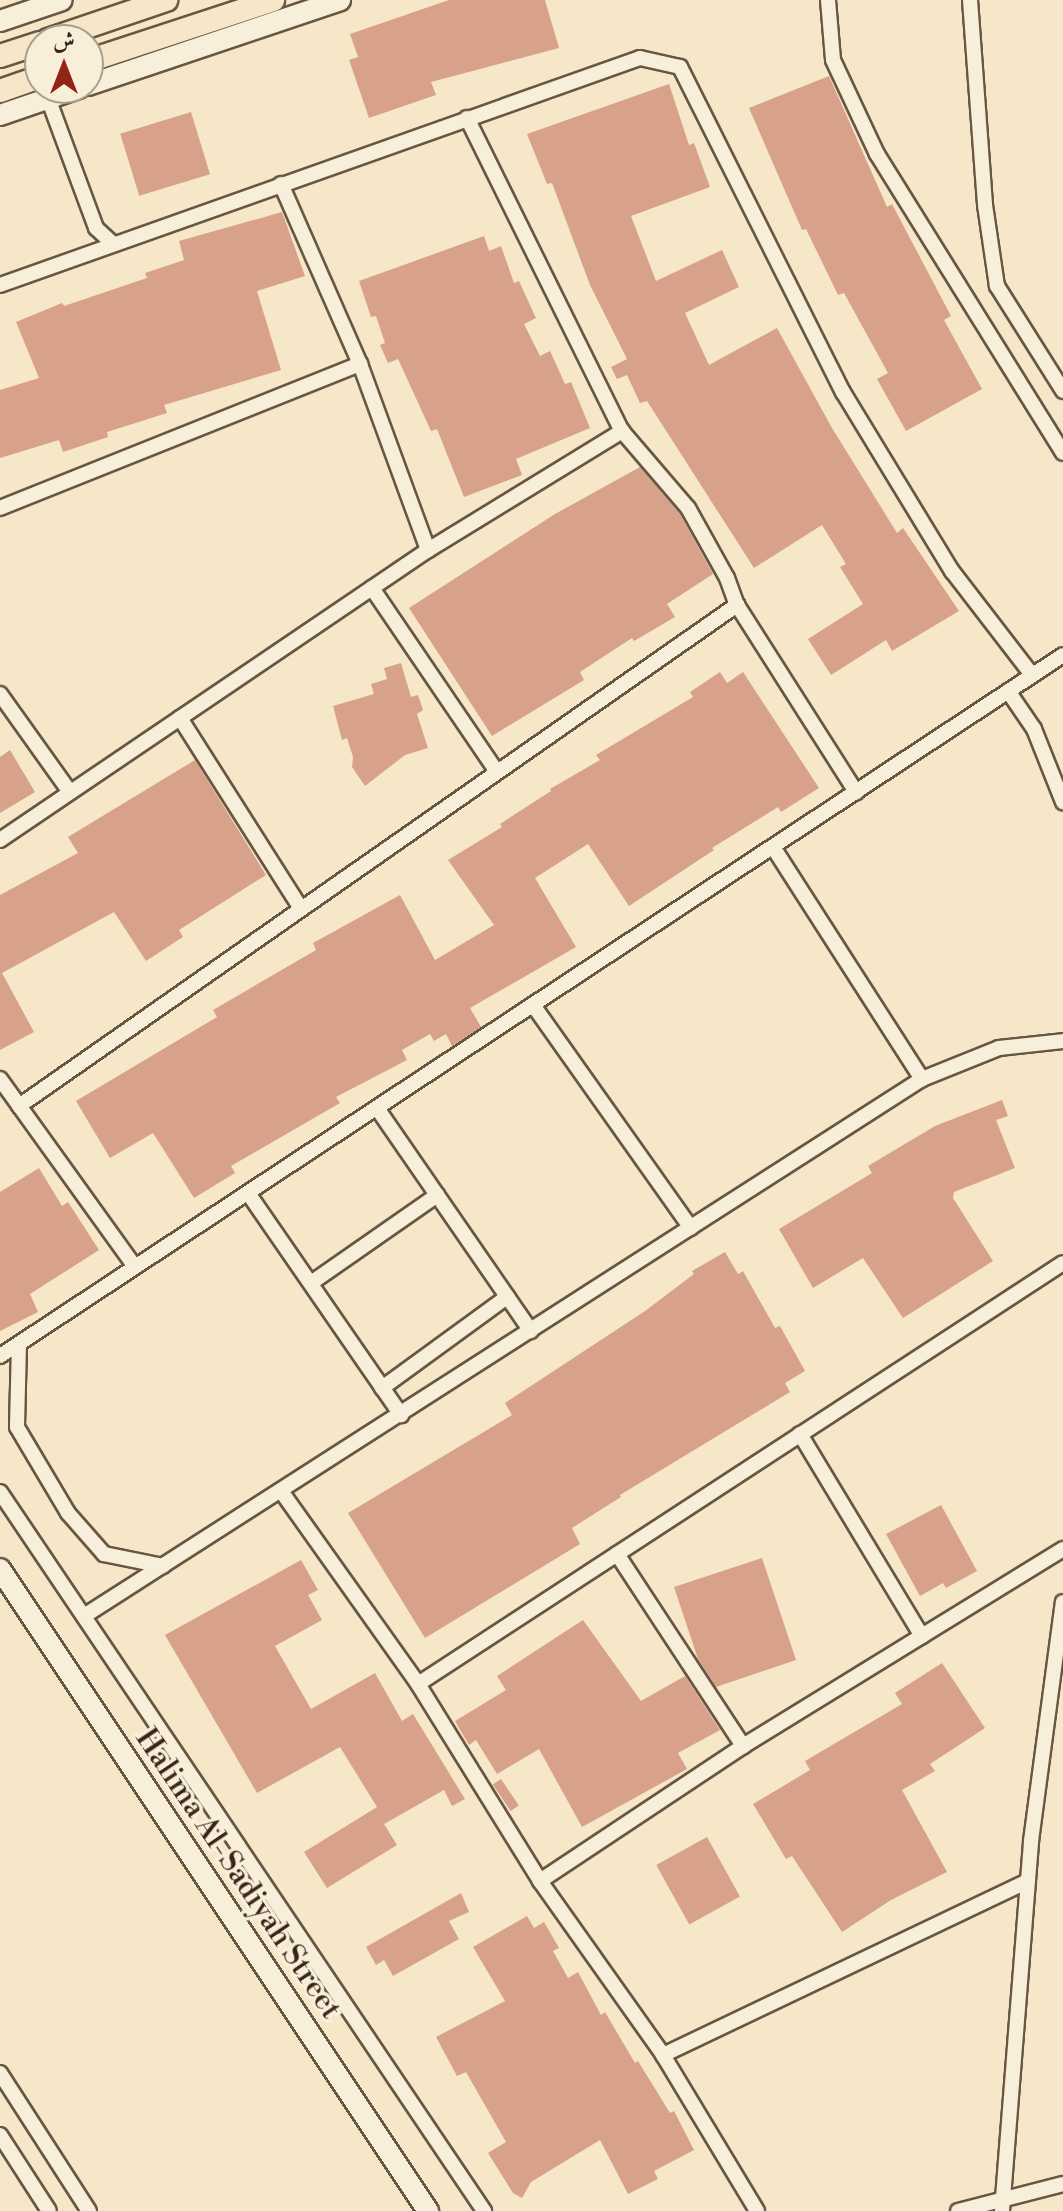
<!DOCTYPE html>
<html>
<head>
<meta charset="utf-8">
<style>
  body { margin:0 }
  #map { position:relative; width:1063px; height:2211px; overflow:hidden; background:#f5e7c8; font-family:"Libre Bodoni",Amiri,serif }
  div>[style] { position:absolute }
  .building>* { inset:0; background:#d8a28a; transform-origin:0 0 }
  .roads { filter:drop-shadow(2px 0 #685643) drop-shadow(-2px 0 #685643) drop-shadow(0 2px #685643) drop-shadow(0 -2px #685643) }
  .street>* { height:14px; margin:-7px; padding:0 7px; transform-origin:7px; border-radius:7px; background:#f8efdb }
  .secondary>* { height:20px; margin:-10px; padding:0 10px; transform-origin:10px; border-radius:10px; background:#f8efdb }
  .primary>* { height:22px; margin:-11px; padding:0 11px; transform-origin:11px; border-radius:11px; background:#f5e7c8 }
  span { translate:-50% -50%; white-space:nowrap; text-align:center; line-height:1.15; -webkit-text-stroke:7px #f8efdb; paint-order:stroke }
  .street-label { font-size:30px; color:#392517 }
  .north { position:absolute; left:24px; top:24px; width:80px; height:80px; box-sizing:border-box; background:#f8efdb; border:2px solid #ac9e8d; border-radius:50%; rotate:0deg; font-size:22px; font-weight:700; line-height:32px; text-align:center; color:#392517 }
  .north::after { content:''; display:block; margin:auto; width:28px; height:36px; background:#8f2418; clip-path:polygon(50% 0,100% 100%,50% 72%,0 100%) }
</style>
</head>
<body>
<div id="map">
  <div class="building">
    <div style="clip-path:polygon(449px 0,545px 0,559px 48px,431px 82px,436px 95px,369px 118px,349px 60px,358px 57px,350px 34px)"></div>
    <div style="clip-path:polygon(829px 76px,887px 207px,892px 204px,951px 316px,944px 320px,982px 389px,906px 431px,877px 379px,888px 373px,844px 293px,838px 295px,806px 229px,802px 230px,749px 108px)"></div>
    <div style="clip-path:polygon(669px 84px,689px 145px,694px 143px,710px 187px,631px 216px,656px 281px,722px 250px,739px 287px,685px 313px,709px 365px,777px 328px,832px 428px,897px 533px,903px 528px,959px 611px,892px 651px,886px 640px,831px 675px,808px 639px,863px 604px,840px 567px,846px 564px,822px 525px,754px 568px,647px 401px,640px 403px,627px 375px,617px 379px,611px 367px,627px 359px,590px 285px,552px 183px,547px 184px,527px 134px)"></div>
    <div style="left:191px;top:112px;width:65px;height:74px;rotate:73deg"></div>
    <div style="clip-path:polygon(282px 212px,305px 276px,257px 291px,281px 370px,164px 405px,167px 413px,107px 432px,108px 437px,63px 452px,59px 440px,0 458px,0 390px,39px 378px,16px 322px,62px 303px,64px 306px,147px 278px,145px 273px,184px 260px,179px 241px)"></div>
    <div style="clip-path:polygon(484px 236px,489px 251px,501px 246px,514px 283px,519px 281px,536px 318px,524px 324px,540px 356px,550px 351px,565px 384px,571px 382px,590px 428px,516px 459px,522px 475px,464px 497px,437px 429px,431px 431px,398px 359px,388px 363px,380px 345px,385px 343px,376px 316px,371px 317px,359px 281px)"></div>
    <div style="clip-path:polygon(640px 467px,680px 514px,713px 574px,667px 604px,675px 617px,634px 641px,632px 638px,580px 672px,584px 680px,492px 736px,409px 608px,555px 514px)"></div>
    <div style="clip-path:polygon(401px 663px,411px 697px,418px 695px,423px 710px,417px 714px,428px 748px,405px 755px,365px 786px,352px 767px,353px 757px,347px 738px,342px 740px,333px 706px,374px 694px,371px 684px,387px 679px,384px 668px)"></div>
    <div style="clip-path:polygon(720px 672px,727px 683px,743px 672px,819px 788px,781px 812px,778px 807px,712px 848px,714px 850px,629px 906px,588px 844px,535px 878px,576px 947px,470px 1008px,481px 1027px,452px 1046px,446px 1034px,434px 1041px,430px 1034px,402px 1050px,407px 1060px,336px 1097px,340px 1103px,231px 1166px,235px 1173px,194px 1198px,153px 1133px,110px 1158px,76px 1101px,217px 1017px,213px 1010px,316px 950px,313px 943px,400px 895px,435px 960px,494px 925px,448px 860px,502px 827px,500px 824px,551px 791px,550px 789px,600px 760px,596px 755px,693px 697px,690px 692px)"></div>
    <div style="clip-path:polygon(10px 750px,35px 792px,0 813px,0 757px)"></div>
    <div style="clip-path:polygon(195px 760px,266px 875px,179px 930px,183px 937px,146px 961px,114px 912px,2px 973px,34px 1032px,0 1050px,0 895px,78px 853px,68px 837px)"></div>
    <div style="clip-path:polygon(1002px 1100px,1008px 1116px,996px 1120px,1015px 1168px,954px 1192px,953px 1198px,993px 1261px,903px 1318px,863px 1258px,813px 1288px,779px 1229px,872px 1173px,868px 1166px,935px 1126px)"></div>
    <div style="clip-path:polygon(39px 1168px,62px 1206px,68px 1202px,99px 1250px,30px 1294px,38px 1312px,0 1331px,0 1192px)"></div>
    <div style="clip-path:polygon(725px 1252px,738px 1274px,743px 1271px,775px 1328px,780px 1326px,805px 1371px,785px 1383px,790px 1392px,620px 1495px,621px 1497px,572px 1528px,580px 1544px,425px 1638px,348px 1513px,512px 1415px,505px 1403px,645px 1311px,694px 1274px,692px 1271px)"></div>
    <div style="clip-path:polygon(941px 1505px,977px 1571px,946px 1588px,943px 1583px,920px 1596px,886px 1534px)"></div>
    <div style="clip-path:polygon(762px 1558px,796px 1660px,716px 1687px,698px 1659px,674px 1587px)"></div>
    <div style="clip-path:polygon(301px 1560px,318px 1590px,308px 1595px,322px 1620px,275px 1646px,311px 1709px,375px 1673px,402px 1721px,413px 1714px,465px 1799px,452px 1806px,444px 1790px,384px 1824px,397px 1845px,327px 1888px,304px 1852px,377px 1807px,340px 1747px,257px 1793px,165px 1635px)"></div>
    <div style="clip-path:polygon(583px 1620px,641px 1701px,685px 1676px,720px 1730px,678px 1753px,687px 1769px,582px 1827px,539px 1749px,497px 1774px,476px 1740px,469px 1745px,455px 1721px,506px 1690px,497px 1676px)"></div>
    <div style="clip-path:polygon(942px 1663px,985px 1728px,930px 1764px,935px 1771px,902px 1790px,947px 1872px,891px 1900px,842px 1932px,792px 1856px,786px 1859px,753px 1804px,810px 1770px,805px 1761px,902px 1704px,895px 1693px)"></div>
    <div style="left:501px;top:1779px;width:32px;height:10px;rotate:56deg"></div>
    <div style="left:707px;top:1837px;width:68px;height:58px;rotate:61deg"></div>
    <div style="clip-path:polygon(461px 1893px,469px 1912px,449px 1921px,459px 1939px,393px 1976px,384px 1960px,376px 1965px,366px 1947px)"></div>
    <div style="clip-path:polygon(527px 1916px,534px 1928px,544px 1922px,559px 1948px,553px 1951px,568px 1978px,578px 1972px,601px 2015px,605px 2012px,635px 2063px,638px 2061px,670px 2113px,674px 2111px,694px 2150px,654px 2171px,658px 2179px,628px 2194px,600px 2140px,531px 2182px,522px 2198px,513px 2193px,488px 2153px,506px 2142px,466px 2072px,457px 2076px,436px 2037px,505px 2001px,473px 1947px)"></div>
  </div>
  <div class="roads">
    <div class="street">
      <div style="left:828px;top:0;width:60px;rotate:85.2deg"></div>
      <div style="left:833px;top:60px;width:104px;rotate:64.9deg"></div>
      <div style="left:877px;top:154px;width:352px;rotate:58.1deg"></div>
      <div style="left:970px;top:0;width:206px;rotate:85.8deg"></div>
      <div style="left:985px;top:205px;width:82px;rotate:81.6deg"></div>
      <div style="left:997px;top:286px;width:124px;rotate:57.8deg"></div>
      <div style="left:48px;top:98px;width:139px;rotate:69.7deg"></div>
      <div style="left:96px;top:228px;width:23px;rotate:43deg"></div>
      <div style="left:467px;top:118px;width:349px;rotate:63.7deg"></div>
      <div style="left:622px;top:431px;width:101px;rotate:49.4deg"></div>
      <div style="left:688px;top:508px;width:80px;rotate:60.9deg"></div>
      <div style="left:727px;top:578px;width:29px;rotate:70deg"></div>
      <div style="left:737px;top:605px;width:222px;rotate:57.5deg"></div>
      <div style="left:281px;top:184px;width:197px;rotate:66.3deg"></div>
      <div style="left:360px;top:364px;width:198px;rotate:69.9deg"></div>
      <div style="left:0;top:285px;width:679px;rotate:-19.53deg"></div>
      <div style="left:640px;top:58px;width:41px;rotate:12.7deg"></div>
      <div style="left:680px;top:67px;width:364px;rotate:63.4deg"></div>
      <div style="left:843px;top:392px;width:210px;rotate:58.7deg"></div>
      <div style="left:952px;top:571px;width:131px;rotate:52.4deg"></div>
      <div style="left:0;top:508px;width:388px;rotate:-21.8deg"></div>
      <div style="left:372px;top:588px;width:222px;rotate:55.8deg"></div>
      <div style="left:1008px;top:691px;width:46px;rotate:55.6deg"></div>
      <div style="left:1034px;top:729px;width:79px;rotate:68.3deg"></div>
      <div style="left:0;top:694px;width:120px;rotate:54.5deg"></div>
      <div style="left:180px;top:718px;width:226px;rotate:57.6deg"></div>
      <div style="left:0;top:840px;width:517px;rotate:-34.12deg"></div>
      <div style="left:428px;top:550px;width:228px;rotate:-31.5deg"></div>
      <div style="left:773px;top:847px;width:276px;rotate:57.3deg"></div>
      <div style="left:533px;top:1005px;width:273px;rotate:54.7deg"></div>
      <div style="left:0;top:1079px;width:231px;rotate:54.3deg"></div>
      <div style="left:19px;top:1106px;width:876px;rotate:-34.91deg"></div>
      <div style="left:377px;top:1108px;width:271px;rotate:55.4deg"></div>
      <div style="left:248px;top:1193px;width:270px;rotate:55.4deg"></div>
      <div style="left:311px;top:1283px;width:154px;rotate:-34.9deg"></div>
      <div style="left:19px;top:1344px;width:83px;rotate:91.4deg"></div>
      <div style="left:17px;top:1427px;width:100px;rotate:59.3deg"></div>
      <div style="left:68px;top:1513px;width:55px;rotate:48.7deg"></div>
      <div style="left:104px;top:1554px;width:60px;rotate:11.5deg"></div>
      <div style="left:0;top:1356px;width:1273px;rotate:-33.4deg"></div>
      <div style="left:382px;top:1388px;width:155px;rotate:-36.1deg"></div>
      <div style="left:800px;top:1434px;width:236px;rotate:58.9deg"></div>
      <div style="left:281px;top:1491px;width:237px;rotate:54.6deg"></div>
      <div style="left:418px;top:1684px;width:232px;rotate:58.2deg"></div>
      <div style="left:540px;top:1881px;width:213px;rotate:54.7deg"></div>
      <div style="left:663px;top:2055px;width:182px;rotate:58.9deg"></div>
      <div style="left:0;top:1492px;width:867px;rotate:56.05deg"></div>
      <div style="left:617px;top:1554px;width:230px;rotate:56.7deg"></div>
      <div style="left:84px;top:1616px;width:995px;rotate:-32.65deg"></div>
      <div style="left:922px;top:1079px;width:83px;rotate:-21.9deg"></div>
      <div style="left:999px;top:1048px;width:64px;rotate:-6.2deg"></div>
      <div style="left:418px;top:1684px;width:770px;rotate:-33.13deg"></div>
      <div style="left:540px;top:1881px;width:244px;rotate:-33.6deg"></div>
      <div style="left:743px;top:1746px;width:376px;rotate:-31.6deg"></div>
      <div style="left:663px;top:2055px;width:404px;rotate:-25.5deg"></div>
      <div style="left:0;top:2073px;width:164px;rotate:57.2deg"></div>
      <div style="left:0;top:2135px;width:90px;rotate:57.2deg"></div>
      <div style="left:958px;top:2211px;width:108px;rotate:-14.4deg"></div>
      <div style="left:1002px;top:2211px;width:371px;rotate:-85.5deg"></div>
      <div style="left:1031px;top:1841px;width:241px;rotate:-82.4deg"></div>
    </div>
    <div class="secondary">
      <div style="left:0;top:21px;width:65px;rotate:-18.7deg"></div>
      <div style="left:88px;top:85px;width:266px;rotate:-18.6deg"></div>
      <div style="left:0;top:115px;width:83px;rotate:-18.9deg"></div>
      <div style="left:0;top:1569px;width:772px;rotate:56.31deg"></div>
    </div>
    <div class="primary">
      <div style="left:48px;top:40px;width:125px;rotate:-18.7deg"></div>
      <div style="left:0;top:56px;width:42px;rotate:-18deg"></div>
      <div style="left:88px;top:61px;width:195px;rotate:-18.2deg"></div>
      <div style="left:0;top:91px;width:42px;rotate:-19.3deg"></div>
    </div>
  </div>
  <div class="street-label">
    <span style="left:238px;top:1874px;rotate:56deg">Halima Al-Sadiyah Street</span>
  </div>
  <div class="north">ش</div>
</div>
</body>
</html>
